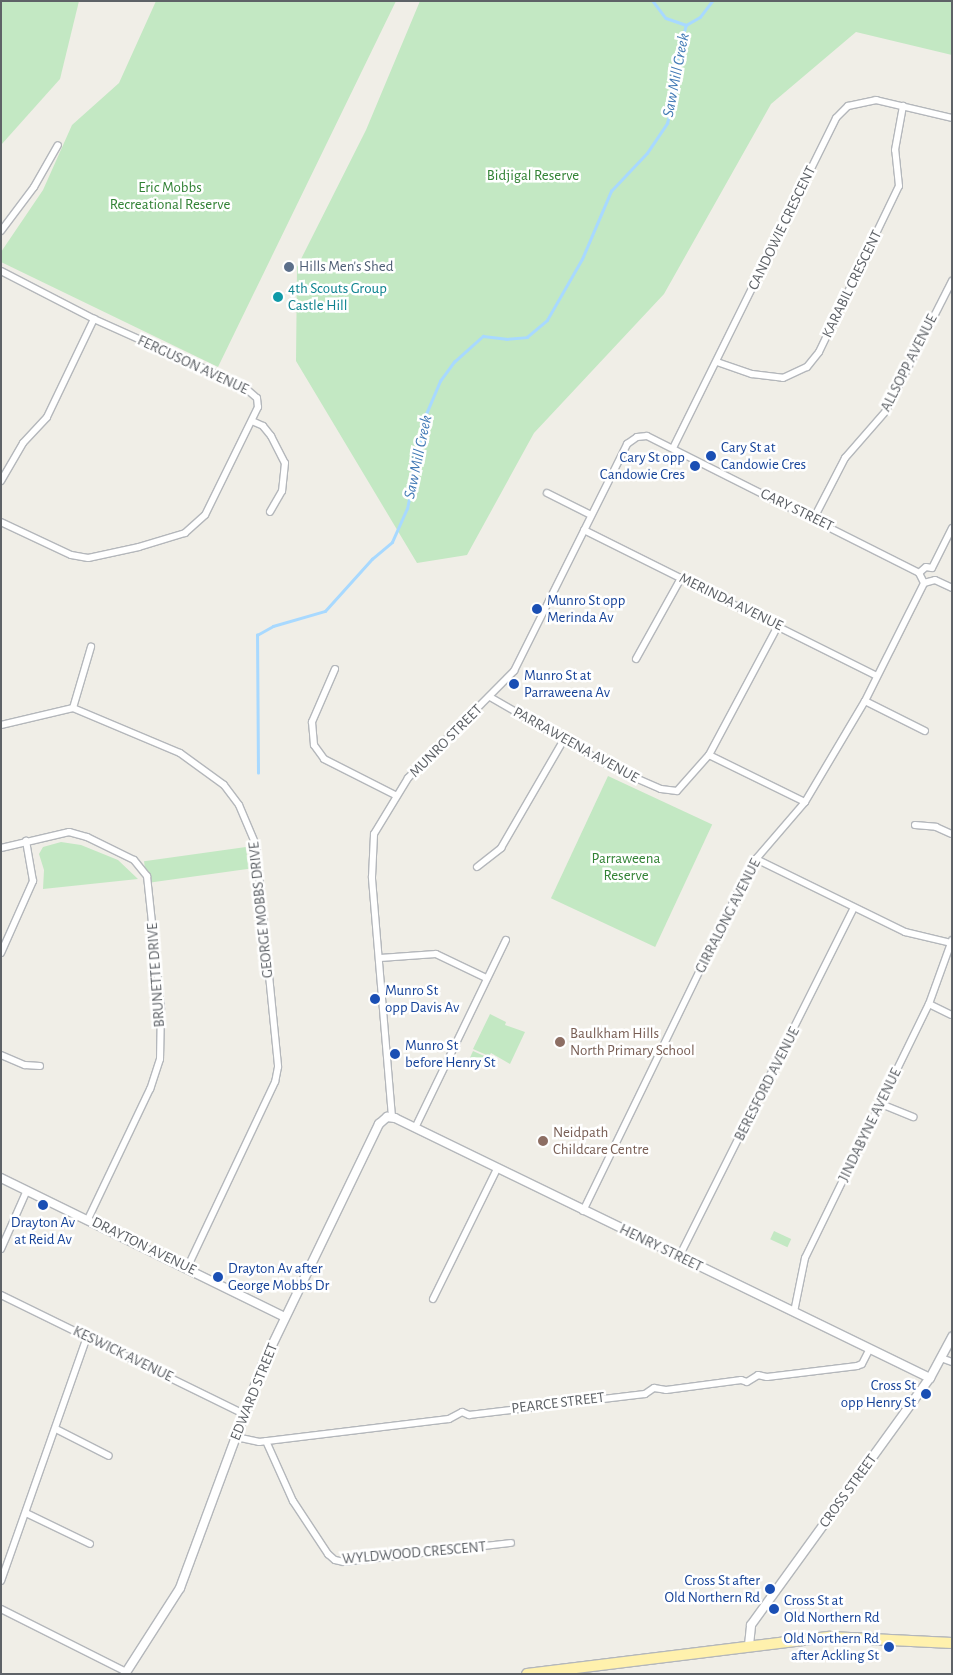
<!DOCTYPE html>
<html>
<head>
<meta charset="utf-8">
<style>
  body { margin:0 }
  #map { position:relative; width:953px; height:1675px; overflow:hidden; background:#f0eee7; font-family:"Alegreya Sans",sans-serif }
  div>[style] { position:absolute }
  .green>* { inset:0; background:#c3e8c3; transform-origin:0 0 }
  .stream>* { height:2.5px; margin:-1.25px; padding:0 1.25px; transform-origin:1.25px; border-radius:1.25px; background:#a8d9ff }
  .roads { filter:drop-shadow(1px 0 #b4b7bb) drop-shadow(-1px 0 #b4b7bb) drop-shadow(0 1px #b4b7bb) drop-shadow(0 -1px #b4b7bb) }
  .minor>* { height:6px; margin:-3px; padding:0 3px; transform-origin:3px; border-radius:3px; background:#fff }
  .tertiary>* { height:8px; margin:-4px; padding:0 4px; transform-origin:4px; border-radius:4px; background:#fff }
  .primary>* { height:10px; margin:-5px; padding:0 5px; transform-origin:5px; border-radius:5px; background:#fff1ad }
  .dots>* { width:14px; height:14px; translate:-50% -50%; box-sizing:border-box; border:2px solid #fff; border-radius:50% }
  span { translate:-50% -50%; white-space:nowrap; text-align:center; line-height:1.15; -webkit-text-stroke:5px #fff; paint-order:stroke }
  .park-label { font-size:15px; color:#328235 }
  .street-label { font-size:15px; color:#5e6267 }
  .service-label { font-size:15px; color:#4e5e75 }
  .left { translate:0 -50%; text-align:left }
  .culture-label { font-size:15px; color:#0d838f }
  .transit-label { font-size:15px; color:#164399 }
  .right { translate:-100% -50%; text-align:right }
  .education-label { font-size:15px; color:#785e54 }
  .water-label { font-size:16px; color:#4179b5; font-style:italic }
  .frame { position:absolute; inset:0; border:2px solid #5e6267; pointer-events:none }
</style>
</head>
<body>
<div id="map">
  <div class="green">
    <div style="clip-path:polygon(1px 1px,79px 1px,60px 79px,1px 145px)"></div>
    <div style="clip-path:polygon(156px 1px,396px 1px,218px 367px,1px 262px,1px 252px,43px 190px,72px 125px,119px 83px)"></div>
    <div style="clip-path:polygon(420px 1px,952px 1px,952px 55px,856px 32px,771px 104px,664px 294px,534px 433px,467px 555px,417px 563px,296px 361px,297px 267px,366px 130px)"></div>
    <div style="left:608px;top:776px;width:115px;height:135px;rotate:25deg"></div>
    <div style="clip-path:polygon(61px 842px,81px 845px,118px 860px,138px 879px,43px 889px,44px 870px,39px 854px,43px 847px)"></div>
    <div style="left:246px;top:847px;width:22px;height:103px;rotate:82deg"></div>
    <div style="clip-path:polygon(490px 1014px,506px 1022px,505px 1025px,525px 1032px,510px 1064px,491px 1053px,489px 1056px,473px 1049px)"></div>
    <div style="left:473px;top:1051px;width:24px;height:8px;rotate:24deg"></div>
    <div style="left:774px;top:1231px;width:19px;height:9px;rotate:25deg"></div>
  </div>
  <div class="stream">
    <div style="left:653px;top:1px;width:21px;rotate:53deg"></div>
    <div style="left:666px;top:18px;width:21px;rotate:19deg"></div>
    <div style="left:686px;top:25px;width:16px;rotate:-30deg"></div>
    <div style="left:700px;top:17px;width:20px;rotate:-53deg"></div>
    <div style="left:258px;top:773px;width:138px;rotate:-90.4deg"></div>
    <div style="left:257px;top:635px;width:18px;rotate:-29deg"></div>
    <div style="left:273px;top:626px;width:54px;rotate:-16.1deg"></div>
    <div style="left:325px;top:611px;width:70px;rotate:-47.9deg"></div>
    <div style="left:372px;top:559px;width:26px;rotate:-40deg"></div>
    <div style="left:392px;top:542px;width:36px;rotate:-66deg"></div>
    <div style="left:407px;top:509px;width:97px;rotate:-78.7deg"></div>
    <div style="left:426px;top:414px;width:36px;rotate:-67deg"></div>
    <div style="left:440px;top:381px;width:24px;rotate:-54deg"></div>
    <div style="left:454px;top:362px;width:39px;rotate:-42deg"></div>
    <div style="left:483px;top:336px;width:23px;rotate:7deg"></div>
    <div style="left:506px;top:339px;width:21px;rotate:-5deg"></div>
    <div style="left:527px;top:337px;width:26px;rotate:-40deg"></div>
    <div style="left:547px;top:320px;width:70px;rotate:-60.2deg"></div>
    <div style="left:582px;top:259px;width:74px;rotate:-66.9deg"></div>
    <div style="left:611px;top:191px;width:52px;rotate:-46.5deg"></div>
    <div style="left:647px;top:153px;width:36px;rotate:-56deg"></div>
    <div style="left:667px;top:123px;width:34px;rotate:-75deg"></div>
    <div style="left:676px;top:90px;width:34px;rotate:-88deg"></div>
    <div style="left:677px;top:56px;width:32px;rotate:-74deg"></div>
  </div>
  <div class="roads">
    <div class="minor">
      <div style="left:1px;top:231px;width:55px;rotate:-53.1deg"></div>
      <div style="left:34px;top:187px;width:48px;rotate:-60.3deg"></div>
      <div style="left:1px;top:271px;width:105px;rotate:27.3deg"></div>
      <div style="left:94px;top:319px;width:163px;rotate:24.2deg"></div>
      <div style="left:243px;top:386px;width:18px;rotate:41deg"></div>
      <div style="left:257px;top:398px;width:9px;rotate:84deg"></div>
      <div style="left:258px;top:407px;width:120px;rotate:116.1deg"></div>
      <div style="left:205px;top:515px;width:27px;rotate:138deg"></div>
      <div style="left:185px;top:533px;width:48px;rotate:163.1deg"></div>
      <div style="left:139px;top:547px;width:52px;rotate:167.8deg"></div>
      <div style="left:88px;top:558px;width:17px;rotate:-170deg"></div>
      <div style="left:71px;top:555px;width:77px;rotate:-154.8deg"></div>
      <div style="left:717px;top:362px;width:37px;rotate:19deg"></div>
      <div style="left:752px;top:374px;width:31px;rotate:7deg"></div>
      <div style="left:783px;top:378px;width:26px;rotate:-25deg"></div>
      <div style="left:807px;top:367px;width:19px;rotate:-51deg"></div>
      <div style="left:819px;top:352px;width:184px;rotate:-64.3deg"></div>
      <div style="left:899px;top:186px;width:36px;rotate:-96deg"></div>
      <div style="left:895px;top:150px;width:45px;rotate:-79.7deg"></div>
      <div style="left:252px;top:421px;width:12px;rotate:24deg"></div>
      <div style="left:263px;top:426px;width:13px;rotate:51deg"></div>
      <div style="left:271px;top:436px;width:30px;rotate:63deg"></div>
      <div style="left:285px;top:463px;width:28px;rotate:96deg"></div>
      <div style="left:282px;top:491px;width:24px;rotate:120deg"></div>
      <div style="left:673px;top:448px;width:368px;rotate:-63.7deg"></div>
      <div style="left:836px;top:118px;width:17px;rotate:-45deg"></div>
      <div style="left:848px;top:106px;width:29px;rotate:-12deg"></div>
      <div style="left:876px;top:100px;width:78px;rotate:13.3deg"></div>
      <div style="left:1px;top:481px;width:44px;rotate:-59.9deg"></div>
      <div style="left:23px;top:443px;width:35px;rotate:-47deg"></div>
      <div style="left:47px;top:417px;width:109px;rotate:-64.4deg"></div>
      <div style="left:547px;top:493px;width:49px;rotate:26.6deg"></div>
      <div style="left:814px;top:518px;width:68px;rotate:-62.7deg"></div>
      <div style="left:845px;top:458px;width:62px;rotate:-48.9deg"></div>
      <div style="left:886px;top:411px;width:146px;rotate:-63.1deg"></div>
      <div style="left:584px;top:530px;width:327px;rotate:26.5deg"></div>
      <div style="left:932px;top:568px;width:45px;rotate:-63.4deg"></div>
      <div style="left:919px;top:573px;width:11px;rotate:63deg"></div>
      <div style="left:924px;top:583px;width:11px;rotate:-15deg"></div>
      <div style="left:919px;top:573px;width:9px;rotate:-41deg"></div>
      <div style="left:926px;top:567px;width:6px;rotate:9deg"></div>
      <div style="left:935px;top:580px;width:19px;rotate:25deg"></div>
      <div style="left:636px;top:659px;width:93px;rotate:-60.9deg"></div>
      <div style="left:335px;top:669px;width:58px;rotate:113.5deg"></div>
      <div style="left:312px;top:722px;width:23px;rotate:85deg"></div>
      <div style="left:314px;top:745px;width:17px;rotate:54deg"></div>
      <div style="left:324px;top:759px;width:80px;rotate:26.9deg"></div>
      <div style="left:490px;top:697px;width:144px;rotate:29.9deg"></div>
      <div style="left:615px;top:769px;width:50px;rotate:23.5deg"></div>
      <div style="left:661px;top:789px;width:16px;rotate:7deg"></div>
      <div style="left:677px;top:791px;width:48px;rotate:-48.4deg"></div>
      <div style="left:709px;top:755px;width:146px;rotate:-61.9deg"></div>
      <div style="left:865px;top:701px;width:67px;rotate:26.6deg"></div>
      <div style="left:73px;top:708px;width:64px;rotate:-73.6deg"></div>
      <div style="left:1px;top:725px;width:74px;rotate:-13.3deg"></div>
      <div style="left:73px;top:708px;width:116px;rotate:22.8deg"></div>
      <div style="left:180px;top:753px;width:54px;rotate:36deg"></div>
      <div style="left:224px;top:785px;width:25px;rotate:53deg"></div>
      <div style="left:239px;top:805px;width:43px;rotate:67deg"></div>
      <div style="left:256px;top:845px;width:223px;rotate:84.3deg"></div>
      <div style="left:278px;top:1067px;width:15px;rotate:101deg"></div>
      <div style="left:275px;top:1082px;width:206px;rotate:115.3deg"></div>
      <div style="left:709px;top:755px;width:107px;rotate:26.1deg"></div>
      <div style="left:915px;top:825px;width:21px;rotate:5deg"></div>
      <div style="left:936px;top:827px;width:17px;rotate:24deg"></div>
      <div style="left:1px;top:848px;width:70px;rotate:-13.2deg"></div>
      <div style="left:69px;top:832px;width:19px;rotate:16deg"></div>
      <div style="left:87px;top:837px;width:52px;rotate:26.1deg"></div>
      <div style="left:134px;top:860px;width:21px;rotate:51deg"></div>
      <div style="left:147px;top:876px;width:133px;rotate:83.9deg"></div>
      <div style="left:161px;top:1008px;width:51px;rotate:91.1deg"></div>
      <div style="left:160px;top:1059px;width:32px;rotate:108deg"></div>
      <div style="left:150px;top:1089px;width:144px;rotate:115.5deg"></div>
      <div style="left:756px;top:859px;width:166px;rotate:26.1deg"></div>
      <div style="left:905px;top:932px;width:47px;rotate:13.4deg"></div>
      <div style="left:477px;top:867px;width:31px;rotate:-38deg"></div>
      <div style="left:501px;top:848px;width:124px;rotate:-59.9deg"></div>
      <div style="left:1px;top:953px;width:79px;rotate:-66deg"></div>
      <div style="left:33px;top:881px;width:41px;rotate:-99.9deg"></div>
      <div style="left:380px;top:958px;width:56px;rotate:-4.1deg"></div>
      <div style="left:436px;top:954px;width:55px;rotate:25.6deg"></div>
      <div style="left:929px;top:1004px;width:25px;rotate:26deg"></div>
      <div style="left:1px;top:1055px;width:26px;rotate:23deg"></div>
      <div style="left:25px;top:1065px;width:15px;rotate:4deg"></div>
      <div style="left:881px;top:1104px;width:35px;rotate:22deg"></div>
      <div style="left:392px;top:1117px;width:241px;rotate:-94.8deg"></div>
      <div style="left:372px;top:877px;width:43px;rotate:-87.3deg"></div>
      <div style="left:374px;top:834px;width:66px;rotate:-58.7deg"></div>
      <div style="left:408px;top:778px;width:151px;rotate:-45.3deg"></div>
      <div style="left:514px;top:671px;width:254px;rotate:-63.5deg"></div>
      <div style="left:627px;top:444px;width:12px;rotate:-35deg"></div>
      <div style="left:637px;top:437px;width:10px;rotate:-6deg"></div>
      <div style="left:647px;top:436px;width:305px;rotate:26.7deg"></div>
      <div style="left:415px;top:1128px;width:209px;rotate:-64.2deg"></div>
      <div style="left:583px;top:1211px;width:373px;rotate:-64.1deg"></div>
      <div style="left:746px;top:876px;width:20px;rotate:-60deg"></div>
      <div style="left:756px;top:859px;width:75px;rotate:-49.3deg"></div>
      <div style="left:805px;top:802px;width:117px;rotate:-59.3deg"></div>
      <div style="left:865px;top:701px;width:132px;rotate:-63.4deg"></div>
      <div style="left:1px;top:1249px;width:64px;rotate:-66.2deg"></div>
      <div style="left:679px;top:1257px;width:389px;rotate:-63.4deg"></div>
      <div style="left:1px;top:1295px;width:271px;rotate:26.1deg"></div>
      <div style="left:433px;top:1299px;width:145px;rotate:-63.8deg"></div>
      <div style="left:794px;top:1312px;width:55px;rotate:-78.5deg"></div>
      <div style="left:805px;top:1258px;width:283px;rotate:-64deg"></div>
      <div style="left:929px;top:1004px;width:68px;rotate:-70.2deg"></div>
      <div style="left:941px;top:1358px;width:12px;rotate:20deg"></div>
      <div style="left:56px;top:1429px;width:59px;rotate:27deg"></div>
      <div style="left:236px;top:1437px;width:24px;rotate:12deg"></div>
      <div style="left:259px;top:1442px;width:191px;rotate:-6.9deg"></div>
      <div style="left:449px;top:1419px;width:15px;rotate:-28deg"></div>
      <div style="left:462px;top:1412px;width:8px;rotate:23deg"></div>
      <div style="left:469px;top:1415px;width:177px;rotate:-6.8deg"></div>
      <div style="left:645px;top:1394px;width:11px;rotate:-34deg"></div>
      <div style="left:654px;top:1388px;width:12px;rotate:9deg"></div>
      <div style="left:666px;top:1390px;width:76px;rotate:-7.6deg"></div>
      <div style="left:741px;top:1380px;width:6px;rotate:18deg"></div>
      <div style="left:747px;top:1382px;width:13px;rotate:-32deg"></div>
      <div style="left:758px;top:1375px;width:9px;rotate:13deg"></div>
      <div style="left:767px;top:1377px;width:91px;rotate:-7deg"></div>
      <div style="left:857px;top:1366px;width:5px;rotate:-22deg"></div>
      <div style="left:862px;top:1364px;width:16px;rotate:-63deg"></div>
      <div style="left:266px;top:1441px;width:66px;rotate:65.8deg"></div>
      <div style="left:293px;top:1501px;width:64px;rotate:56.6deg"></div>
      <div style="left:328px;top:1554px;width:9px;rotate:41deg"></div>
      <div style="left:335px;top:1560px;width:9px;rotate:13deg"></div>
      <div style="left:344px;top:1562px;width:168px;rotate:-6.5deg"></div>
      <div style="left:26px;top:1513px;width:71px;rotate:25.8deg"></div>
      <div style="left:1px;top:1581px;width:259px;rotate:-70.6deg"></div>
      <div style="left:1px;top:1609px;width:140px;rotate:26.7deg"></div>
    </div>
    <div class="tertiary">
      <div style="left:1px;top:1178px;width:316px;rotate:26.1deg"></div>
      <div style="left:749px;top:1645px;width:20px;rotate:-84deg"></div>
      <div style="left:751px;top:1625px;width:305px;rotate:-54.1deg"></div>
      <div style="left:930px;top:1378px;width:47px;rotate:-61.8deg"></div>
      <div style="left:125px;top:1674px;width:102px;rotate:-57.4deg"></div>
      <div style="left:180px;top:1588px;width:239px;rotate:-69.7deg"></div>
      <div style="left:263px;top:1364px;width:267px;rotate:-64.2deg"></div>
      <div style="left:379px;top:1124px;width:11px;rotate:-41deg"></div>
      <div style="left:387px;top:1117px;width:8px;rotate:7deg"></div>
      <div style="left:395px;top:1118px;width:595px;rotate:25.92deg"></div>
    </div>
    <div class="primary">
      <div style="left:527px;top:1674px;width:305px;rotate:-7deg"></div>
      <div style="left:830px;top:1637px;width:122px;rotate:2.8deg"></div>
    </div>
  </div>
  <div class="dots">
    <div style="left:289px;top:267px;background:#5c6f8a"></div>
    <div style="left:278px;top:297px;background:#0f9aa8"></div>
    <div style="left:711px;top:456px;background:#1a4fb4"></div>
    <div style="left:695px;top:466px;background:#1a4fb4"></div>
    <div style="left:537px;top:609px;background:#1a4fb4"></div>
    <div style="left:514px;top:684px;background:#1a4fb4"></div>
    <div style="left:375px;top:999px;background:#1a4fb4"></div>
    <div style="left:560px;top:1042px;background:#8d6e63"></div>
    <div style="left:395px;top:1054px;background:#1a4fb4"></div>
    <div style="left:543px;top:1141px;background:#8d6e63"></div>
    <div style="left:43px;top:1205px;background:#1a4fb4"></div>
    <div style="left:218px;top:1277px;background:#1a4fb4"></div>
    <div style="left:926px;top:1394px;background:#1a4fb4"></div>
    <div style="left:770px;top:1589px;background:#1a4fb4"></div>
    <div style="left:774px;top:1609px;background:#1a4fb4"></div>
    <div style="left:889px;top:1647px;background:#1a4fb4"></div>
  </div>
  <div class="park-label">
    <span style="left:533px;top:176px">Bidjigal Reserve</span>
    <span style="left:170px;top:196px">Eric Mobbs<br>Recreational Reserve</span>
    <span style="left:626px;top:867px">Parraweena<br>Reserve</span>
  </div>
  <div class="street-label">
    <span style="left:782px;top:228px;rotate:-64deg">CANDOWIE CRESCENT</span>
    <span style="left:852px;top:284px;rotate:-64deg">KARABIL CRESCENT</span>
    <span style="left:909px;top:363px;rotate:-63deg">ALLSOPP AVENUE</span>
    <span style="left:193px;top:365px;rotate:25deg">FERGUSON AVENUE</span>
    <span style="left:797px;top:510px;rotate:26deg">CARY STREET</span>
    <span style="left:731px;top:602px;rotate:26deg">MERINDA AVENUE</span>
    <span style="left:446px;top:741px;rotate:-45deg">MUNRO STREET</span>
    <span style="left:576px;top:745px;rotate:29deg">PARRAWEENA AVENUE</span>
    <span style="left:261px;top:910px;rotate:-96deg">GEORGE MOBBS DRIVE</span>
    <span style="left:728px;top:916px;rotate:-63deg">GIRRALONG AVENUE</span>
    <span style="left:156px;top:975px;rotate:-94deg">BRUNETTE DRIVE</span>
    <span style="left:767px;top:1084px;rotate:-63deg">BERESFORD AVENUE</span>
    <span style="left:870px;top:1125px;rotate:-64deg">JINDABYNE AVENUE</span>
    <span style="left:144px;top:1246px;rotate:26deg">DRAYTON AVENUE</span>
    <span style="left:661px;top:1248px;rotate:26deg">HENRY STREET</span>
    <span style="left:123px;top:1354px;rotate:26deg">KESWICK AVENUE</span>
    <span style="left:254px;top:1392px;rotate:-68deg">EDWARD STREET</span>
    <span style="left:558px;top:1403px;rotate:-7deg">PEARCE STREET</span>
    <span style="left:848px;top:1491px;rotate:-54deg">CROSS STREET</span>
    <span style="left:414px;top:1553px;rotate:-5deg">WYLDWOOD CRESCENT</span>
  </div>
  <div class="service-label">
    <span class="left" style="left:299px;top:267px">Hills Men's Shed</span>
  </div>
  <div class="culture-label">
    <span class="left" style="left:288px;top:297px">4th Scouts Group<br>Castle Hill</span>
  </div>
  <div class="transit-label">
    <span class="left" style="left:721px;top:456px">Cary St at<br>Candowie Cres</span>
    <span class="right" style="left:685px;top:466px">Cary St opp<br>Candowie Cres</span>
    <span class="left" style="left:547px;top:609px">Munro St opp<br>Merinda Av</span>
    <span class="left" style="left:524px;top:684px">Munro St at<br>Parraweena Av</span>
    <span class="left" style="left:385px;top:999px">Munro St<br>opp Davis Av</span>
    <span class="left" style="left:405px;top:1054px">Munro St<br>before Henry St</span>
    <span style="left:43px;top:1231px">Drayton Av<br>at Reid Av</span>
    <span class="left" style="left:228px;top:1277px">Drayton Av after<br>George Mobbs Dr</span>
    <span class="right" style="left:916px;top:1394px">Cross St<br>opp Henry St</span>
    <span class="right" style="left:760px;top:1589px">Cross St after<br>Old Northern Rd</span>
    <span class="left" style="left:784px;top:1609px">Cross St at<br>Old Northern Rd</span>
    <span class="right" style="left:879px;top:1647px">Old Northern Rd<br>after Ackling St</span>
  </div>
  <div class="education-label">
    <span class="left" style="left:570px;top:1042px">Baulkham Hills<br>North Primary School</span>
    <span class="left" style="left:553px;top:1141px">Neidpath<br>Childcare Centre</span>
  </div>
  <div class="water-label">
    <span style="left:676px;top:75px;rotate:-79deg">Saw Mill Creek</span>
    <span style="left:418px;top:457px;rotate:-78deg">Saw Mill Creek</span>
  </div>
  <div class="frame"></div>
</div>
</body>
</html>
